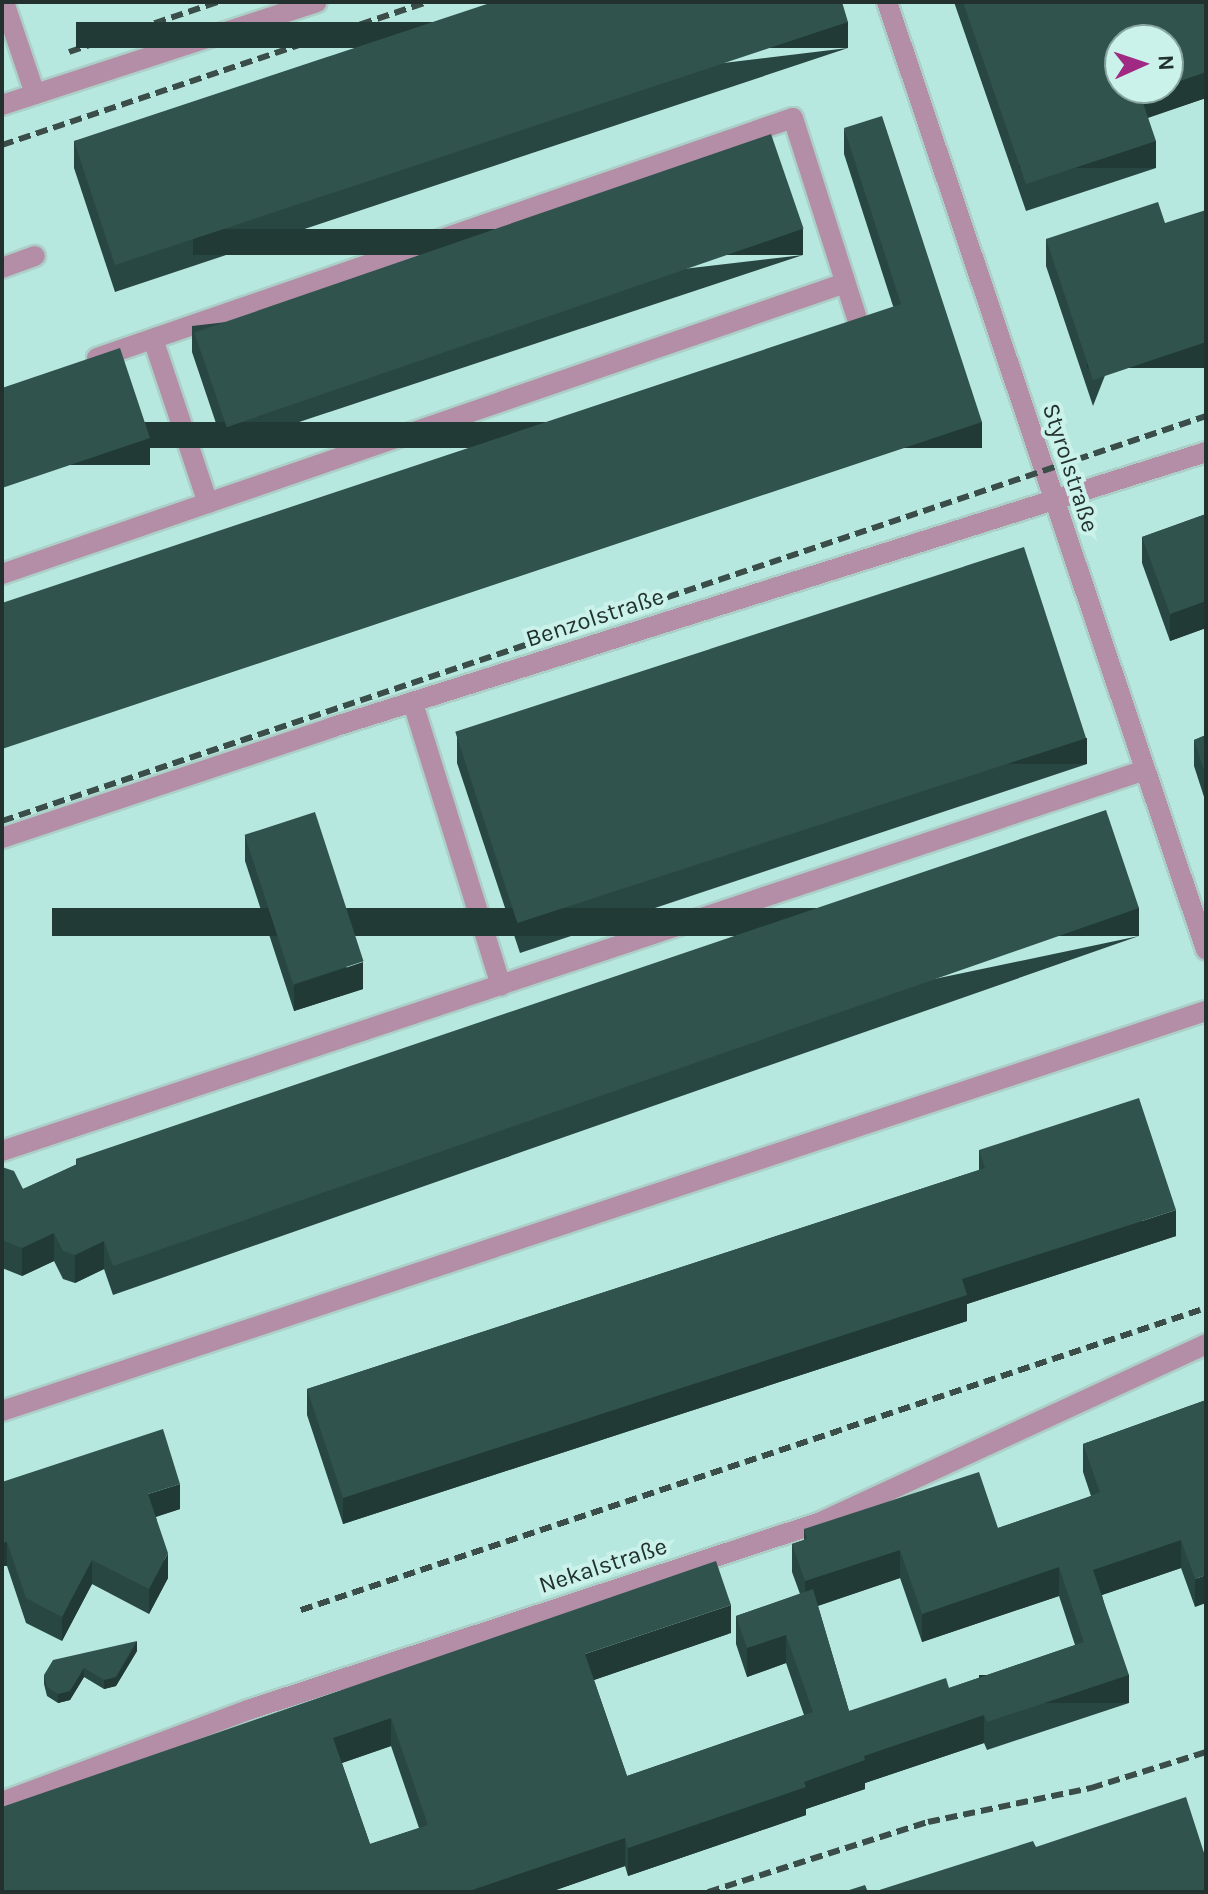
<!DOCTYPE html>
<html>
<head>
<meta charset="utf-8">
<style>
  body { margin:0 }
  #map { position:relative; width:1208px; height:1894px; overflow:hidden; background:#caf2ea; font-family:Karla,sans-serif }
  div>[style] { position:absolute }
  .built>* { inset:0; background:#b7e8df }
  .roads { filter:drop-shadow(2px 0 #accfc8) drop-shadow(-2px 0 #accfc8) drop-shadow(0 2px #accfc8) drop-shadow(0 -2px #accfc8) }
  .minor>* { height:20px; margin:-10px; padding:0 10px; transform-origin:10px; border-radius:10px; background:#b48ea7 }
  .rail>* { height:6px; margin-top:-3px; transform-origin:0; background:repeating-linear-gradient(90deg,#3a4d49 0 12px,transparent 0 18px) }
  .wall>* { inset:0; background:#294742 }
  .shaded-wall>* { inset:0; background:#223a36; transform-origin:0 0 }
  .building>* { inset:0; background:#30534d; transform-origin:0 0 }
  span { translate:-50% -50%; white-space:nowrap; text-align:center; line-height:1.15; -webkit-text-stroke:8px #caf2ea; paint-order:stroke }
  .street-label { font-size:24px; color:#22312e }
  .frame { position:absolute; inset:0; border:4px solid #22312e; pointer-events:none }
  .north { position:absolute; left:1104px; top:24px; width:80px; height:80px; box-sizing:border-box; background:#caf2ea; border:2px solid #87a59f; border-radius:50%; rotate:87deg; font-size:22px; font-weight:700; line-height:32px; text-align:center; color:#22312e }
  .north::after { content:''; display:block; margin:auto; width:28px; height:36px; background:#9f2983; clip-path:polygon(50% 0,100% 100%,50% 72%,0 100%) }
</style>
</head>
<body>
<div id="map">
  <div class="built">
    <div style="clip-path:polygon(evenodd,2px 2px,1206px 2px,1206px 1892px,2px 1892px,2px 2px,1120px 40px,1168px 40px,1168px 88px,1120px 88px,1120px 40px)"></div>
  </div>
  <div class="roads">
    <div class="minor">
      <div style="left:4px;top:2px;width:97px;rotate:71.4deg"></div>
      <div style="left:887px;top:2px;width:1000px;rotate:71.4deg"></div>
      <div style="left:2px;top:105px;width:331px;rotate:-18.1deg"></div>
      <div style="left:2px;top:268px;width:35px;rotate:-20deg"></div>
      <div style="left:153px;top:339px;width:173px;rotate:71.5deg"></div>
      <div style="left:97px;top:358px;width:736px;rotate:-19.03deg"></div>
      <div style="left:793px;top:118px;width:210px;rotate:72.3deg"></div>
      <div style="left:2px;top:574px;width:892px;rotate:-19.04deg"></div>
      <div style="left:413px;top:703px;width:296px;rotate:72.7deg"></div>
      <div style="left:2px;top:838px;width:349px;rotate:-18.5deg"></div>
      <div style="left:333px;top:727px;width:915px;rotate:-17.48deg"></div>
      <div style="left:2px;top:1151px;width:1205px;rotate:-18.43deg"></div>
      <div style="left:2px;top:1411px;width:1269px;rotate:-18.38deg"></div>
      <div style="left:2px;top:1802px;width:263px;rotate:-20.5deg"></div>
      <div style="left:248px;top:1710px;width:603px;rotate:-18.16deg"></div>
      <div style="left:821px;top:1522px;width:424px;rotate:-24.8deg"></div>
    </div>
  </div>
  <div class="rail">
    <div style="left:69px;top:52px;width:157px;rotate:-18.6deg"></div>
    <div style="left:2px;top:145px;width:449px;rotate:-18.6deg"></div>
    <div style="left:2px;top:821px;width:1270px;rotate:-18.59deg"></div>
    <div style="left:301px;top:1610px;width:954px;rotate:-18.45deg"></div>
    <div style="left:708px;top:1892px;width:231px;rotate:-17.7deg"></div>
    <div style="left:928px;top:1822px;width:167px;rotate:-11.8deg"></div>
    <div style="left:1091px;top:1788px;width:121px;rotate:-17.4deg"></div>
  </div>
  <div class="wall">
    <div style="clip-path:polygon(954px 2px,1206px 2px,1206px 98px,1148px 118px,1156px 168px,1026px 211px)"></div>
    <div style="clip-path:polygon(848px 48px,115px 292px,74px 168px,74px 141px)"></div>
    <div style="clip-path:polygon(844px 128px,982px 448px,893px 306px,844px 154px)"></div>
    <div style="clip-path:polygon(1165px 223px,1093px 406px,1046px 266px,1046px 239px)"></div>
    <div style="clip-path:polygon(803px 255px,224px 447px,192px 352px,192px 326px)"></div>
    <div style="clip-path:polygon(1206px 514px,1206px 628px,1170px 641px,1142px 563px,1142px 537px)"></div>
    <div style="clip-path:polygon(1206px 735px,1206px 803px,1194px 766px,1194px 740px)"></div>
    <div style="clip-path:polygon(457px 737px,1087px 764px,520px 953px,457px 763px)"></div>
    <div style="clip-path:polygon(245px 835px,363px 989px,294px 1011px,245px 861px)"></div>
    <div style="clip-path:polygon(1139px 936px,113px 1295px,104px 1269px,75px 1283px,63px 1279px,54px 1261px,22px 1276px,2px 1268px,2px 1168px,23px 1189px,76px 1165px,76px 1159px)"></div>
    <div style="clip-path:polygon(979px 1150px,1176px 1236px,967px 1304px,967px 1321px,343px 1524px,307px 1415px,307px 1389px,979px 1170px)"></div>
    <div style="clip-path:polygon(evenodd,1206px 1400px,1195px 1607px,1181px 1568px,1102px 1595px,1129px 1703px,987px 1750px,984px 1743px,865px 1783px,865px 1789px,806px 1809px,806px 1815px,628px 1876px,625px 1866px,550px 1892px,2px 1892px,2px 1807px,731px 1633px,594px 1680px,627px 1776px,804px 1715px,786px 1663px,747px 1677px,736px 1644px,736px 1616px,800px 1594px,792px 1572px,792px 1544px,804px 1540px,804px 1529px,998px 1528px,1091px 1496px,1083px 1472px,1083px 1444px,1206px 1400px,900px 1578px,922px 1642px,1059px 1596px,1075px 1645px,949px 1688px,849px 1711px,818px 1606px,900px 1578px,1206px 1400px,391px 1746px,419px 1828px,370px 1844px,342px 1763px,391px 1746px)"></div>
    <div style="clip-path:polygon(2px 1482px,180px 1509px,156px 1517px,168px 1578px,149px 1614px,92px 1584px,62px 1641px,26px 1623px,7px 1566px)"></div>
    <div style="clip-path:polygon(137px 1651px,116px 1686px,104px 1689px,84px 1677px,70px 1700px,58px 1703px,47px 1696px,44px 1684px,44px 1675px)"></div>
  </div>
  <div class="shaded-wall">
    <div style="left:848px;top:22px;width:26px;height:772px;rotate:90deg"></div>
    <div style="clip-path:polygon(1206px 72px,1206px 98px,1140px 120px,1140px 94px,1158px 88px,1168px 88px,1168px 85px)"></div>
    <div style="left:1156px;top:141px;width:27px;height:137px;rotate:90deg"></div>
    <div style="left:803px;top:229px;width:26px;height:610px;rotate:90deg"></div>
    <div style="left:1206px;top:342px;width:26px;height:119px;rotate:90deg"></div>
    <div style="left:982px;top:422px;width:26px;height:1033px;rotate:90deg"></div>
    <div style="left:150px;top:438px;width:27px;height:156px;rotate:90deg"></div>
    <div style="clip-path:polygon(1206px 601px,1206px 628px,1170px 641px,1170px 614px)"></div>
    <div style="left:1087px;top:738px;width:26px;height:598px;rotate:90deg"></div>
    <div style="left:1139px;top:908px;width:28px;height:1087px;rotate:90deg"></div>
    <div style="clip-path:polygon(363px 962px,363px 989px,294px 1011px,294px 985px)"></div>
    <div style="clip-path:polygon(1176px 1210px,1176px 1236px,967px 1304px,967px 1321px,343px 1524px,343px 1498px,962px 1279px)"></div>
    <div style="clip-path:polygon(54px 1233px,54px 1261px,22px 1276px,22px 1248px)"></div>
    <div style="clip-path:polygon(104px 1241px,104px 1269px,75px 1283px,75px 1255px)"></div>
    <div style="clip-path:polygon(180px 1484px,180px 1509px,148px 1519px,148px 1494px)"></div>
    <div style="clip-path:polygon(1181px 1540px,1181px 1568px,1093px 1598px,1093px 1570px)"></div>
    <div style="left:7px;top:1542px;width:24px;height:5px;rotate:90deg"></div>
    <div style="clip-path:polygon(900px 1550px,900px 1578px,805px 1610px,805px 1581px)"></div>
    <div style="clip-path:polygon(168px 1553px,168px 1578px,149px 1614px,149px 1589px)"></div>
    <div style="clip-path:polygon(92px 1560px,92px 1584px,62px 1641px,62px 1617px)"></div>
    <div style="clip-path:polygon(1059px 1567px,1059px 1596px,922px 1642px,922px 1614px)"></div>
    <div style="clip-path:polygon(1206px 1575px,1206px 1603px,1195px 1607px,1195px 1579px)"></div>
    <div style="clip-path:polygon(731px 1605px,731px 1633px,585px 1683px,585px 1654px)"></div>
    <div style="clip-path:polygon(786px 1635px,786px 1663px,747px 1677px,747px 1648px)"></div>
    <div style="clip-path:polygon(137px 1641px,137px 1651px,116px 1686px,104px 1689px,104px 1680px)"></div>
    <div style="clip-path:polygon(84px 1668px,84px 1677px,70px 1700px,58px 1703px,58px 1694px)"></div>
    <div style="left:1129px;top:1675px;width:28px;height:150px;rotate:90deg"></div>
    <div style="clip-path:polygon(984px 1715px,984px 1743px,865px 1783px,865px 1789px,806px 1809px,806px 1815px,628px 1876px,628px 1848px,804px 1782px,864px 1756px)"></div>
    <div style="clip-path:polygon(391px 1718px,391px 1746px,333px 1766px,333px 1738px)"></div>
    <div style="clip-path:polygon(625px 1838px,625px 1866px,550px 1892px,466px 1892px)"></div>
  </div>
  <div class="building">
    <div style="clip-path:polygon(493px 2px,842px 2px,848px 22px,115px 265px,74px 141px)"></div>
    <div style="clip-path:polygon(963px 2px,1206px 2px,1206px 72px,1168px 85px,1168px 40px,1120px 40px,1120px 88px,1158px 88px,1140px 94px,1156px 141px,1026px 184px)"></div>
    <div style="clip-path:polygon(882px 116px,982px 422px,2px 749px,2px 603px,901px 304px,844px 128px)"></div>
    <div style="left:771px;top:134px;width:100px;height:610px;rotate:71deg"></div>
    <div style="clip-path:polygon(1158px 202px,1165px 223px,1206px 210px,1206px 342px,1093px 380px,1046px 239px)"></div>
    <div style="clip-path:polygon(120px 348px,150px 438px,2px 488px,2px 388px)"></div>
    <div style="clip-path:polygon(1206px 514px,1206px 601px,1170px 614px,1142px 537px)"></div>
    <div style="left:1024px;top:547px;width:201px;height:598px;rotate:72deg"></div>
    <div style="clip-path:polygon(1206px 735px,1206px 776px,1194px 740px)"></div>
    <div style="clip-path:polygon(1106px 810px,1139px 908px,113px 1266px,104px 1241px,75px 1255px,63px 1251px,54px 1233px,22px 1248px,2px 1240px,2px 1167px,14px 1171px,23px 1189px,77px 1164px,76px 1159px)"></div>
    <div style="left:315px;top:812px;width:157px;height:74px;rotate:72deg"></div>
    <div style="clip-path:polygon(1139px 1098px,1176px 1210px,962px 1279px,967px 1295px,343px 1498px,307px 1389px,985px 1168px,979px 1150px)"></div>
    <div style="clip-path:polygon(evenodd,1206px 1400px,1206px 1575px,1195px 1579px,1181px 1540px,1093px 1570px,1129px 1675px,987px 1722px,984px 1715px,864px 1756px,865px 1760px,804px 1782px,806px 1787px,628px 1848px,625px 1838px,466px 1892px,2px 1892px,2px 1807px,716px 1561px,731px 1605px,585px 1654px,627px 1776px,813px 1712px,786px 1635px,747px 1648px,736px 1616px,813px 1589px,849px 1711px,946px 1678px,949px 1688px,1084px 1642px,1059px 1567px,922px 1614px,900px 1550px,805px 1581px,792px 1544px,807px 1539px,804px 1529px,979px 1472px,998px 1528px,1086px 1498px,1100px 1492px,1083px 1444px,1206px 1400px,391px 1718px,428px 1825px,370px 1844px,333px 1738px,391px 1718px)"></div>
    <div style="clip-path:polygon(163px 1429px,180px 1484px,148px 1494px,168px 1553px,149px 1589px,92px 1560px,62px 1617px,26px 1598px,7px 1542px,2px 1543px,2px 1482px)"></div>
    <div style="clip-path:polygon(137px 1641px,116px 1677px,104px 1680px,84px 1668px,70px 1691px,58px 1694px,47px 1687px,44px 1675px,53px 1660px)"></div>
    <div style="clip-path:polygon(1186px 1797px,1206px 1859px,1206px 1892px,873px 1892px,1033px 1841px,1036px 1847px)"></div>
    <div style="clip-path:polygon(865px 1885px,868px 1892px,843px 1892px)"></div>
  </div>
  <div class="street-label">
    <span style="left:1070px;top:468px;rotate:72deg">Styrolstraße</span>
    <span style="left:595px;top:618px;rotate:-18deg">Benzolstraße</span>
    <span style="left:603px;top:1566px;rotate:-18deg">Nekalstraße</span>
  </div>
  <div class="frame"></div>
  <div class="north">N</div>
</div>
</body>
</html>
